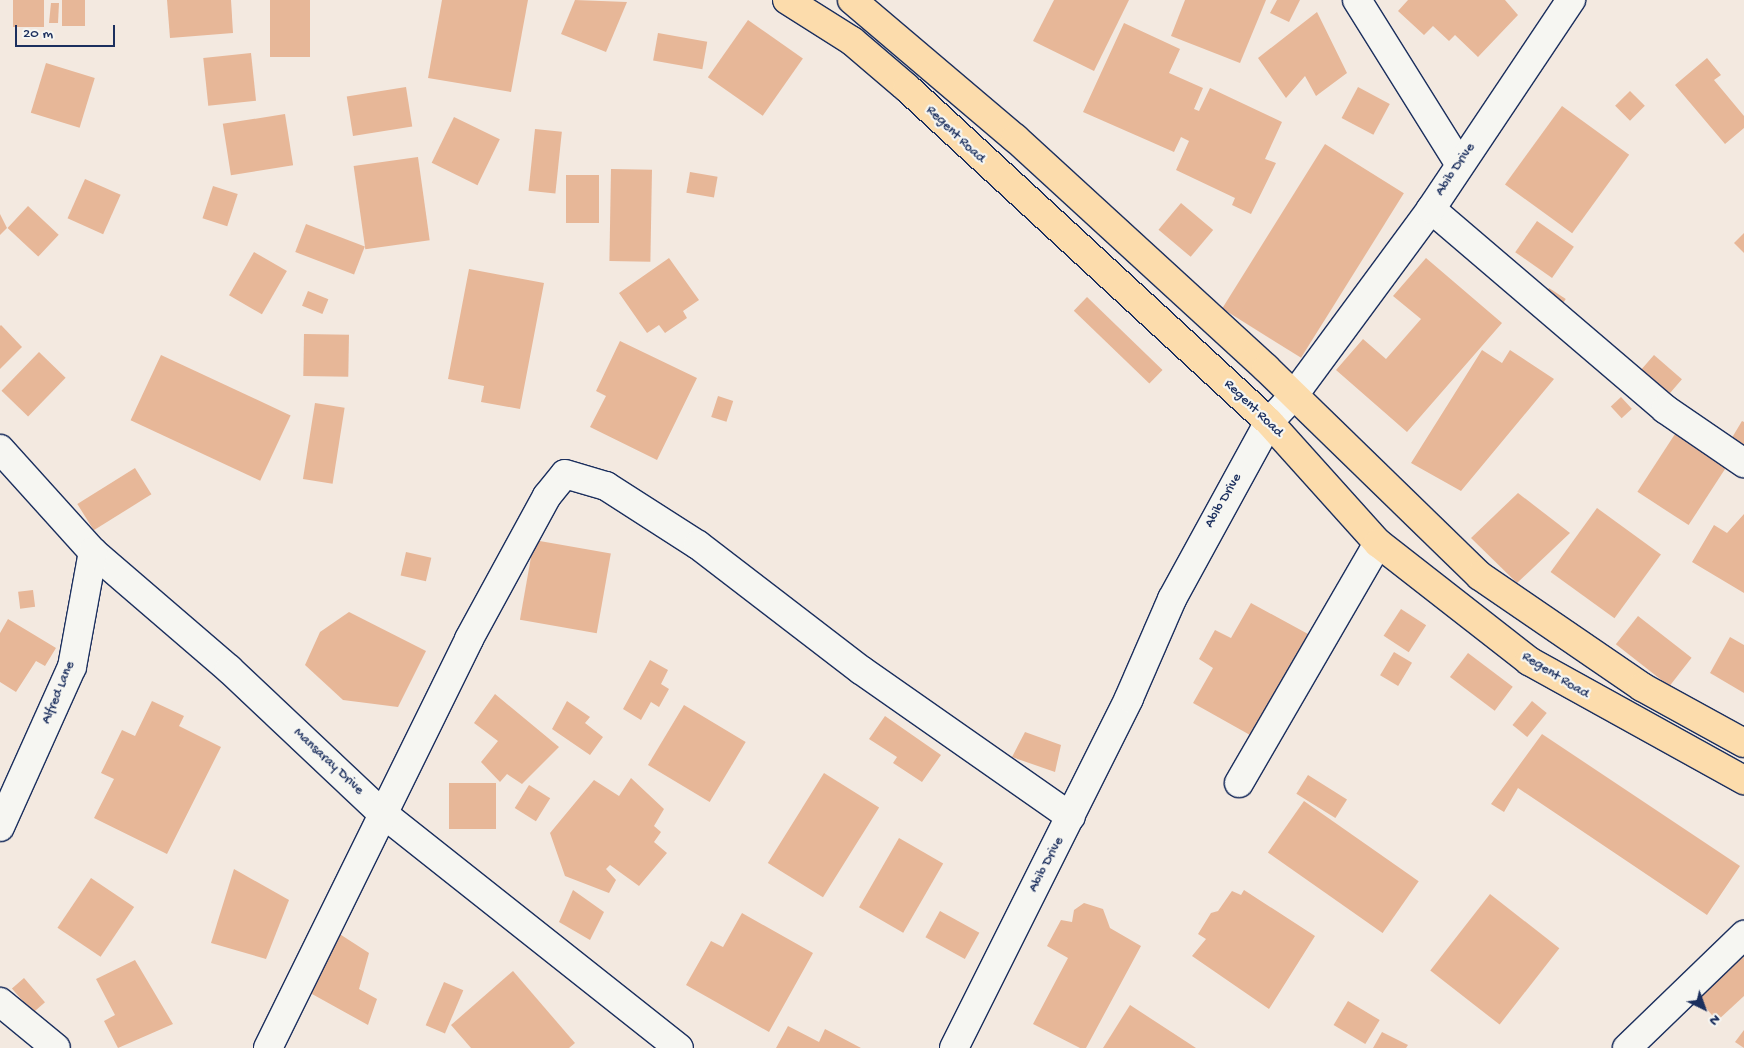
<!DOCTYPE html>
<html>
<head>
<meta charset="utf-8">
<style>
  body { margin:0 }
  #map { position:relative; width:1744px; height:1048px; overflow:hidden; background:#f3e9e0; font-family:"Gochi Hand",sans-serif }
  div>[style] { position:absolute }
  .building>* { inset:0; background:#e7b798; transform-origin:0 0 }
  .roads { filter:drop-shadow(1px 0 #1b2f5e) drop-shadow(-1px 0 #1b2f5e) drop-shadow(0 1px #1b2f5e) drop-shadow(0 -1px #1b2f5e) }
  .minor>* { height:28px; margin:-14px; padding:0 14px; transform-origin:14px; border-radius:14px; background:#f6f6f2 }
  .primary>* { height:28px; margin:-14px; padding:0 14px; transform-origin:14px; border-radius:14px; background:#fcdcac }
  span { translate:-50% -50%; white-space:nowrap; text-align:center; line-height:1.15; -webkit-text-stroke:4.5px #f6f6f2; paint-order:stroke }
  .street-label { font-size:14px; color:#1b2f5e }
  .north { position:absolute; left:1679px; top:983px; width:50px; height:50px; -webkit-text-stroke:4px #f6f6f2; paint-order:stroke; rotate:138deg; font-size:14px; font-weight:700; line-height:20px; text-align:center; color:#1b2f5e }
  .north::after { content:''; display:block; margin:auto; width:18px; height:22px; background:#1b2f5e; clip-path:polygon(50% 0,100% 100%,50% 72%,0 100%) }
  .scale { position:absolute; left:15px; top:25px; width:100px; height:22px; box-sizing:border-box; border:2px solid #1b2f5e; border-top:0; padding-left:6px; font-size:15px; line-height:18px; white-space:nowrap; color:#1b2f5e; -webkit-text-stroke:4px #f6f6f2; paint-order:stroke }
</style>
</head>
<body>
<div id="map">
  <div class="building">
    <div style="left:13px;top:0;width:31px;height:27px"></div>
    <div style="left:62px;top:0;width:23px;height:26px"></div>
    <div style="clip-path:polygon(167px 0,231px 0,233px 33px,170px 38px)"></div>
    <div style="left:270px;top:0;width:40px;height:57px"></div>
    <div style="clip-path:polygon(442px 0,528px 0,511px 92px,428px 78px)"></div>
    <div style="clip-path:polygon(575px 0,627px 2px,606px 52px,561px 34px)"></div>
    <div style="clip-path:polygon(1054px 0,1129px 0,1094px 71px,1033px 41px)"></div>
    <div style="clip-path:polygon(1185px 0,1266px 0,1240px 63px,1171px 36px)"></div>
    <div style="clip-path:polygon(1277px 0,1300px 0,1289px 22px,1270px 13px)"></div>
    <div style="clip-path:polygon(1408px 0,1505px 0,1518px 15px,1478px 57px,1455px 35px,1449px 41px,1433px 26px,1424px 35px,1398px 11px)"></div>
    <div style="clip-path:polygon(51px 3px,59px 3px,58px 23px,49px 23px)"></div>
    <div style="clip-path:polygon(1317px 12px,1347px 73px,1316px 96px,1305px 76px,1286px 98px,1258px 58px)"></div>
    <div style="left:748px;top:20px;width:67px;height:70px;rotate:35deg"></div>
    <div style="clip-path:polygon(1124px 23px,1180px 49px,1169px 73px,1203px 88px,1194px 109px,1199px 111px,1210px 88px,1282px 122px,1265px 159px,1276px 163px,1251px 214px,1232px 205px,1235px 198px,1176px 170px,1189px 141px,1181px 137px,1174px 152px,1083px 112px)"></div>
    <div style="left:658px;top:33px;width:50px;height:28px;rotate:10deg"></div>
    <div style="left:251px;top:53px;width:48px;height:48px;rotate:84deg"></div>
    <div style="clip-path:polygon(1707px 58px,1721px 75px,1714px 80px,1744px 116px,1744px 128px,1725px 144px,1675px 85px)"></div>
    <div style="left:46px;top:63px;width:51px;height:52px;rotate:17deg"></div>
    <div style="left:406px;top:87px;width:40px;height:60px;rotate:81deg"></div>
    <div style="left:1358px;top:87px;width:36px;height:35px;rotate:28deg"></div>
    <div style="left:1630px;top:91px;width:21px;height:21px;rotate:45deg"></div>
    <div style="left:1562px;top:106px;width:83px;height:97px;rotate:36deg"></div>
    <div style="left:285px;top:114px;width:52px;height:63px;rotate:81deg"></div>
    <div style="left:454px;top:117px;width:51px;height:51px;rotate:26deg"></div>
    <div style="left:535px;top:129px;width:27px;height:62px;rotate:6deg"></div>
    <div style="left:1325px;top:144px;width:93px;height:194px;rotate:32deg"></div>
    <div style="left:418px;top:157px;width:84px;height:65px;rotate:82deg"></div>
    <div style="left:611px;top:169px;width:41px;height:92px;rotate:1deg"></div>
    <div style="left:690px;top:172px;width:28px;height:21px;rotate:10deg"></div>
    <div style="left:566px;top:175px;width:33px;height:48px"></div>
    <div style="left:85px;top:179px;width:39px;height:43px;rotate:24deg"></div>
    <div style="left:213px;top:186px;width:26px;height:34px;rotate:18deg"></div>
    <div style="left:1181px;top:203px;width:42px;height:35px;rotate:40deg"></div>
    <div style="left:28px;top:206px;width:42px;height:30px;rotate:43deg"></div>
    <div style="clip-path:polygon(0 214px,7px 228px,0 235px)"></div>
    <div style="left:1537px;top:221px;width:45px;height:38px;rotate:35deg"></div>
    <div style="left:306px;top:224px;width:63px;height:30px;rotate:21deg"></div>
    <div style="clip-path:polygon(1744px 233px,1744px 253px,1734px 243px)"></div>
    <div style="left:254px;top:252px;width:38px;height:50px;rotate:30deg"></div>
    <div style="clip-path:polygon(669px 258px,699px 300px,683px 311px,687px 318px,665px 333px,659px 325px,647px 333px,619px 293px)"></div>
    <div style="clip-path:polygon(1426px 258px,1502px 323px,1407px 432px,1336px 370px,1363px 339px,1386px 359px,1421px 319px,1393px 296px)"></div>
    <div style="clip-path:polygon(469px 269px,544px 283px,520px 409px,481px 402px,484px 386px,448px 379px)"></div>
    <div style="left:1549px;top:288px;width:20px;height:11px;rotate:33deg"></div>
    <div style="left:308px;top:291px;width:22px;height:16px;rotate:22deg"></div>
    <div style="left:1087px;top:297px;width:105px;height:19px;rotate:44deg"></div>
    <div style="clip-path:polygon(1px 325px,22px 347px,0 369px,0 326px)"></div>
    <div style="left:304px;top:334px;width:45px;height:42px;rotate:1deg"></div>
    <div style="clip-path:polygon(620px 341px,697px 378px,657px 460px,590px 427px,606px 396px,596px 391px)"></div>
    <div style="clip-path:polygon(1482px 350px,1502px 363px,1510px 350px,1554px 379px,1461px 491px,1411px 463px)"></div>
    <div style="left:39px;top:352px;width:37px;height:54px;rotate:44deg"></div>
    <div style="left:161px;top:355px;width:143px;height:72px;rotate:25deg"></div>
    <div style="left:1654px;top:355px;width:37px;height:23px;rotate:41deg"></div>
    <div style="left:718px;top:396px;width:16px;height:22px;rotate:18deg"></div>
    <div style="left:1621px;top:397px;width:16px;height:14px;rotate:47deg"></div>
    <div style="left:315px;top:403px;width:30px;height:77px;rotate:9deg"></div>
    <div style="clip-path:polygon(1742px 421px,1744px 422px,1744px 450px,1730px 441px)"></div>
    <div style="left:1675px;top:434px;width:61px;height:69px;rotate:33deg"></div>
    <div style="left:135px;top:468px;width:31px;height:68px;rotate:58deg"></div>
    <div style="clip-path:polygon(1518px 493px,1570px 533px,1517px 583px,1471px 538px)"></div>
    <div style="left:1597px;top:508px;width:79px;height:79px;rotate:36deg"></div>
    <div style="clip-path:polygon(1744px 514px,1744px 593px,1692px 562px,1714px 525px,1727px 533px)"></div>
    <div style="left:534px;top:540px;width:78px;height:81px;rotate:10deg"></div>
    <div style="left:406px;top:552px;width:26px;height:24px;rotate:13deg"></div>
    <div style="left:33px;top:590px;width:17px;height:15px;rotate:83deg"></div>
    <div style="clip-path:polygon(1251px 603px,1308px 634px,1250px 735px,1193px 703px,1213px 668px,1199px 659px,1215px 630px,1231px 638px)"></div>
    <div style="left:1401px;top:609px;width:30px;height:32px;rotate:33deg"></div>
    <div style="clip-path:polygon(349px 612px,426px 651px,398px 707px,343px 700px,305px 665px,320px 632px)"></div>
    <div style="left:1638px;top:616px;width:68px;height:36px;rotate:38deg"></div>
    <div style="clip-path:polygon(8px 619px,56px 648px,45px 666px,36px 661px,16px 692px,0 682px,0 633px)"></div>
    <div style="clip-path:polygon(1730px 637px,1744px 645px,1744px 693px,1710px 673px)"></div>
    <div style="left:1394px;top:652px;width:21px;height:27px;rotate:31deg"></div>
    <div style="left:1468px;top:653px;width:56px;height:30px;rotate:37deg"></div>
    <div style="clip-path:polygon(650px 660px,668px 670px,661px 684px,669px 689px,659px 707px,651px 702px,641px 720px,623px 709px)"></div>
    <div style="clip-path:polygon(495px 694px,559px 747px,522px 784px,507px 774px,500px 782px,481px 762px,498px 741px,474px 723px)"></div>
    <div style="clip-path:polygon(152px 701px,184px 716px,179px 726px,221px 747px,167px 854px,94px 818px,114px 779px,101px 773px,122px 730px,135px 736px)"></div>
    <div style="clip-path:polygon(567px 701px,590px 717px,585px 723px,603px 737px,590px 755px,552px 729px)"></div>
    <div style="left:1532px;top:701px;width:19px;height:31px;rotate:39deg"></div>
    <div style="left:684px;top:705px;width:72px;height:70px;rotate:31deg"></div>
    <div style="clip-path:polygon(885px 716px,941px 755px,922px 782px,893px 763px,897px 757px,869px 739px)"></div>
    <div style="clip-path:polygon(1025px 732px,1061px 745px,1055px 772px,1012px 757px)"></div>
    <div style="clip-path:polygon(1542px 734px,1740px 866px,1707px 915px,1518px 788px,1504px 812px,1491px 804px)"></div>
    <div style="left:824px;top:773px;width:65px;height:106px;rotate:32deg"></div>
    <div style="left:1308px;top:775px;width:46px;height:22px;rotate:32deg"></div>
    <div style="clip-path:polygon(631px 778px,664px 809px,654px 826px,661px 832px,654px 842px,667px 853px,639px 886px,610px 865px,606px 869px,616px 880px,609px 893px,565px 876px,550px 833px,594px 780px,619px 796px)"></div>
    <div style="left:496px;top:783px;width:46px;height:47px;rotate:90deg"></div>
    <div style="left:529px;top:785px;width:25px;height:27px;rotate:32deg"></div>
    <div style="left:1304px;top:801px;width:140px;height:63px;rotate:35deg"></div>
    <div style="left:899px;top:838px;width:51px;height:80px;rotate:30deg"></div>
    <div style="clip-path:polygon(234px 869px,289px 900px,266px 959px,211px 943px)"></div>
    <div style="left:91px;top:878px;width:52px;height:60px;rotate:34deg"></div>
    <div style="clip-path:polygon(573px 890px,604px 912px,590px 940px,559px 922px)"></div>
    <div style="clip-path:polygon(1244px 890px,1315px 936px,1269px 1009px,1192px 956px,1206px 939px,1198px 934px,1211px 913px,1218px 911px,1232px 891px,1241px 895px)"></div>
    <div style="left:1490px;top:894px;width:88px;height:97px;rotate:38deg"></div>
    <div style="clip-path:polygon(1084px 903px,1103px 909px,1110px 928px,1141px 946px,1086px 1048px,1080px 1048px,1033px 1024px,1068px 958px,1047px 946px,1061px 920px,1072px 922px,1074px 910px)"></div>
    <div style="left:940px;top:911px;width:45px;height:30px;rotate:29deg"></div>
    <div style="clip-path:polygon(742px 913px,813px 953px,769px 1032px,686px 985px,711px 941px,723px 947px)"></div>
    <div style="clip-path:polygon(335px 931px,369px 953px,359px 989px,377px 999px,368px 1025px,303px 989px)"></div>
    <div style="clip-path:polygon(1744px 949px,1744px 996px,1717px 1021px,1694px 994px)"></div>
    <div style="clip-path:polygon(135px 960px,173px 1024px,118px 1048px,104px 1021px,115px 1015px,96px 979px)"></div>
    <div style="clip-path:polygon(513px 971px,575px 1043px,569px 1048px,471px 1048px,451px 1025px)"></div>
    <div style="left:24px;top:978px;width:32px;height:16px;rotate:49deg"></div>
    <div style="left:444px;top:982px;width:21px;height:47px;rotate:23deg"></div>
    <div style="left:1348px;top:1001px;width:37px;height:28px;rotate:31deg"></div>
    <div style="clip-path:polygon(1130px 1005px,1196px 1048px,1103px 1048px)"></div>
    <div style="clip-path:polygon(788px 1026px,819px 1042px,825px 1029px,861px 1048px,776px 1048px)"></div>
    <div style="clip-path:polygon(1744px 1030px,1744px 1048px,1735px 1042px)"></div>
    <div style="clip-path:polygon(1382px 1032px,1408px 1045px,1406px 1048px,1373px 1048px)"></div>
  </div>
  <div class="roads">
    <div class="minor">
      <div style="left:1357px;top:0;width:192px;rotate:58deg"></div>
      <div style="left:1431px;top:209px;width:308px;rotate:40.5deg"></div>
      <div style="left:1665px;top:409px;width:96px;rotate:34.4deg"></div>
      <div style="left:0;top:449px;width:139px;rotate:47.9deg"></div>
      <div style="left:93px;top:552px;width:179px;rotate:40.7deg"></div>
      <div style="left:229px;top:669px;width:209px;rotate:43.3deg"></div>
      <div style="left:381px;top:812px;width:380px;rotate:38.4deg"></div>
      <div style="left:1239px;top:783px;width:277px;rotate:-59.9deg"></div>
      <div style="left:0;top:827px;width:175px;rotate:-65.8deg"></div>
      <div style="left:72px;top:667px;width:117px;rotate:-79.7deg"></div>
      <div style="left:0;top:1002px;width:72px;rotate:39.4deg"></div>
      <div style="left:268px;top:1048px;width:456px;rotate:-63.8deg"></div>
      <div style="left:469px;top:639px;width:163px;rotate:-61.4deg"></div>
      <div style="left:547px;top:496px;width:28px;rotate:-51deg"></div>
      <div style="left:565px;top:474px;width:43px;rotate:16.3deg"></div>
      <div style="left:606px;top:486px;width:109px;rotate:32.7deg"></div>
      <div style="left:698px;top:545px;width:205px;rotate:37.5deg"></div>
      <div style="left:861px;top:670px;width:256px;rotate:35deg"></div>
      <div style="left:954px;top:1048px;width:391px;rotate:-63.4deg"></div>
      <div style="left:1129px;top:698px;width:108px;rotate:-66.5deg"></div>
      <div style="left:1172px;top:599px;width:202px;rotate:-61.3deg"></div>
      <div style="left:1269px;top:422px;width:37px;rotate:-47deg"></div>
      <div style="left:1294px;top:395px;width:231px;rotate:-53.6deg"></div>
      <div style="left:1431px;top:209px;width:252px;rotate:-56.2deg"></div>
      <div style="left:1627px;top:1048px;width:163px;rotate:-44deg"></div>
    </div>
    <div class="primary">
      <div style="left:787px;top:0;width:77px;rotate:32.2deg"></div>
      <div style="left:852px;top:41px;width:72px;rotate:40.5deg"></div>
      <div style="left:907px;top:88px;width:493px;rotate:42.7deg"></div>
      <div style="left:1269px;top:422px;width:163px;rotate:48deg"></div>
      <div style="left:1378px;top:543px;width:192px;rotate:38deg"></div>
      <div style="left:1529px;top:661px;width:246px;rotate:29deg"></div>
      <div style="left:852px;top:0;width:214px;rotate:40.3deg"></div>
      <div style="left:1015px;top:138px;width:340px;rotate:42.5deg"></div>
      <div style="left:1266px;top:368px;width:298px;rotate:44.2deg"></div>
      <div style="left:1480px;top:576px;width:196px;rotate:34.4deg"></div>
      <div style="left:1642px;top:687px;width:116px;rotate:28.8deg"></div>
    </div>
  </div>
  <div class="street-label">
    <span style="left:955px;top:135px;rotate:44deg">Regent Road</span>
    <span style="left:1456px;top:170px;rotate:-57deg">Abib Drive</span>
    <span style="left:1253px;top:409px;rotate:44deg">Regent Road</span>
    <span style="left:1224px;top:501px;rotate:-60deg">Abib Drive</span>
    <span style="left:1555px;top:676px;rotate:32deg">Regent Road</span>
    <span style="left:59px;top:693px;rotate:-68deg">Alfred Lane</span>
    <span style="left:328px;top:762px;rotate:43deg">Mansaray Drive</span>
    <span style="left:1047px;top:865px;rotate:-63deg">Abib Drive</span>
  </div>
  <div class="north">N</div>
  <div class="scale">20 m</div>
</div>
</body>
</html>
